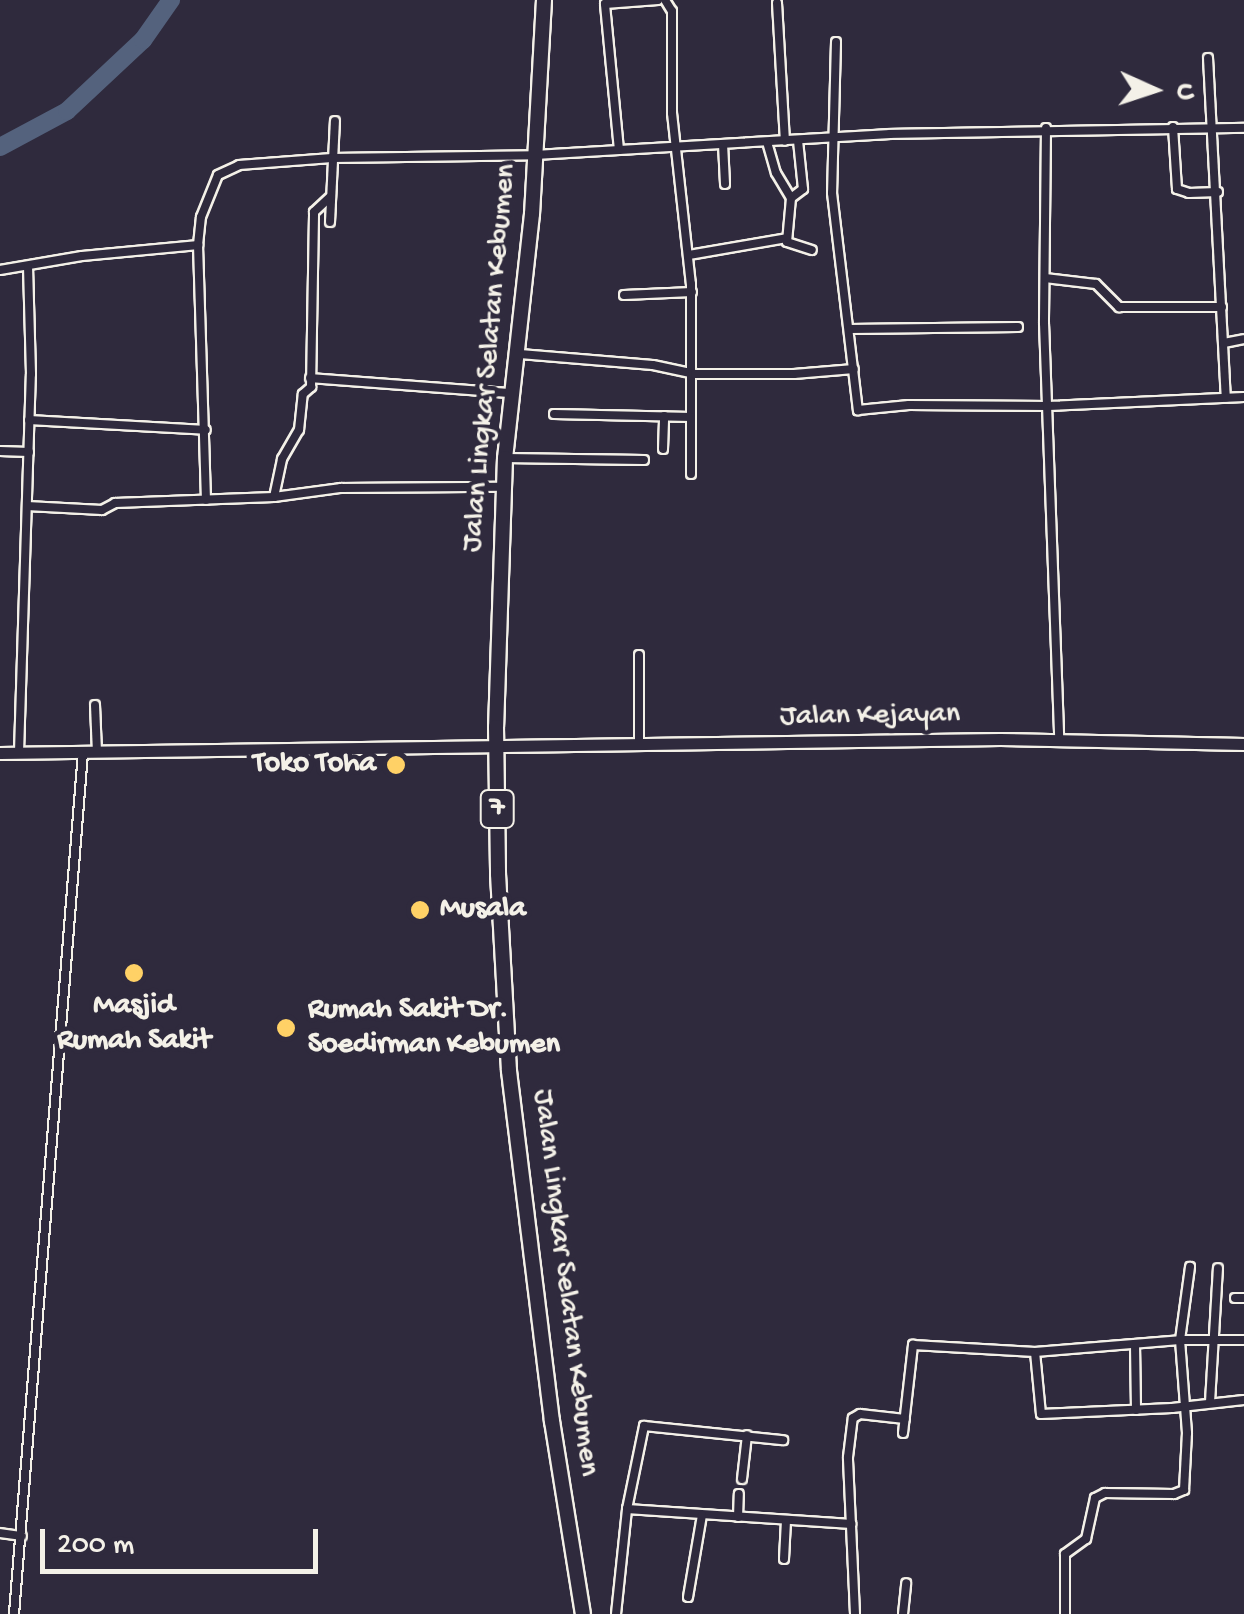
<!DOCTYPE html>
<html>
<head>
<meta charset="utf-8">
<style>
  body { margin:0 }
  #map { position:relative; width:1244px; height:1614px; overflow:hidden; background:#2f2a3d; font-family:"Gochi Hand",sans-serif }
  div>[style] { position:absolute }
  .river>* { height:18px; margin:-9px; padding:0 9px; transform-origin:9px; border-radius:9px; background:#54627d }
  .roads { filter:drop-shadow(2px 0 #f4f1e8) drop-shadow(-2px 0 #f4f1e8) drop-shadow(0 2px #f4f1e8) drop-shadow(0 -2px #f4f1e8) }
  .minor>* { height:8px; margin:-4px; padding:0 4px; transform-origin:4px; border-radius:4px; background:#2f2a3d }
  .secondary>* { height:11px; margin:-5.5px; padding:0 5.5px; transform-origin:5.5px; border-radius:5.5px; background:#2f2a3d }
  .trunk>* { height:14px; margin:-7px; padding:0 7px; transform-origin:7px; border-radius:7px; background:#2f2a3d }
  .dots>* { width:28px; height:28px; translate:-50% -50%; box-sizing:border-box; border:5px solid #2f2a3d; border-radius:50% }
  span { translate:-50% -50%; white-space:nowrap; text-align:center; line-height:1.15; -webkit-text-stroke:9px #2f2a3d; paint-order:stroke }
  .shield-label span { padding:2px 8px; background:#2f2a3d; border:2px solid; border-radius:8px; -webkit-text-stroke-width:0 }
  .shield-label { font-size:28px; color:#f4f1e8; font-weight:700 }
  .street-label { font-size:30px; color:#f4f1e8 }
  .poi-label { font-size:30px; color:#f4f1e8; font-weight:700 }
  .right { translate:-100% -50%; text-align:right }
  .left { translate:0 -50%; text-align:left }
  .north { position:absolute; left:1104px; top:40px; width:100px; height:100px; -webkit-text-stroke:8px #2f2a3d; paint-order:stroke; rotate:93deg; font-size:28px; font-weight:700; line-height:40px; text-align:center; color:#f4f1e8 }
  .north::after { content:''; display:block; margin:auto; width:35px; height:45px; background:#f4f1e8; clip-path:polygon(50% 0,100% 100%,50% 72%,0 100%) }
  .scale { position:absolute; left:40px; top:1529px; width:278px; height:45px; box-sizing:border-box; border:5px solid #f4f1e8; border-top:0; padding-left:12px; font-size:30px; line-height:35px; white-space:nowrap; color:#f4f1e8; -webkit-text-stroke:8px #2f2a3d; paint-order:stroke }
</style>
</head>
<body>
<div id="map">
  <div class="river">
    <div style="left:0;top:147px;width:76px;rotate:-28.2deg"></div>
    <div style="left:67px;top:111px;width:104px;rotate:-43.1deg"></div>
    <div style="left:143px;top:40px;width:49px;rotate:-55deg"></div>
  </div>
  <div class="roads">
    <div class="minor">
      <div style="left:665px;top:0;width:13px;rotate:58deg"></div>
      <div style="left:672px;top:11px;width:102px;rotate:90deg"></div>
      <div style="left:672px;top:113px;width:172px;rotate:83.7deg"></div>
      <div style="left:691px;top:284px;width:190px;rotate:90deg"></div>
      <div style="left:777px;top:3px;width:138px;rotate:86.7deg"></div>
      <div style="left:836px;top:42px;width:151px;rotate:91.5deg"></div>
      <div style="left:832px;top:193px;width:219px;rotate:83.2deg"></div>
      <div style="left:858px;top:410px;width:51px;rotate:-5.6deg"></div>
      <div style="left:909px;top:405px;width:139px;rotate:0.4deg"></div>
      <div style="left:1048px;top:406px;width:196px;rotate:-2.6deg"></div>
      <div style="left:1208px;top:58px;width:340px;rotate:87deg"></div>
      <div style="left:1173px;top:127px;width:62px;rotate:86.3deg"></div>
      <div style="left:1177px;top:189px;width:13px;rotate:18deg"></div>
      <div style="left:1189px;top:193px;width:29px;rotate:-2deg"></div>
      <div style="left:1046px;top:128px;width:195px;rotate:90.6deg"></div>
      <div style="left:1044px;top:323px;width:416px;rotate:87.9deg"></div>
      <div style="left:767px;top:142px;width:32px;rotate:74deg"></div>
      <div style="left:776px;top:173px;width:29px;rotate:59deg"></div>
      <div style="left:791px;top:198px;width:44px;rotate:95.2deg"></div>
      <div style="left:787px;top:242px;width:26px;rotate:18deg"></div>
      <div style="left:723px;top:144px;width:40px;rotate:87.1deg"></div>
      <div style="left:619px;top:150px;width:147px;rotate:-95.5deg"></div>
      <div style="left:605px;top:4px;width:53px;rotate:-4.3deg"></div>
      <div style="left:791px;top:198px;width:15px;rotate:-37deg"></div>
      <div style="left:803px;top:189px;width:48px;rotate:-95.9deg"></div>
      <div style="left:330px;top:222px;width:101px;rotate:-87.2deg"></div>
      <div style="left:198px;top:245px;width:255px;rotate:88.2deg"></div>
      <div style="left:689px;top:255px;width:99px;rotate:-9.8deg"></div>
      <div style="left:0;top:270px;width:83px;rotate:-9.7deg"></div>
      <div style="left:82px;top:256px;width:117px;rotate:-5.4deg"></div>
      <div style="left:198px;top:245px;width:28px;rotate:-84deg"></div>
      <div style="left:201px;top:217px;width:45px;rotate:-68deg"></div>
      <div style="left:218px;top:175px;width:23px;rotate:-25deg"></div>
      <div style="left:239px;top:165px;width:93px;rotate:-4.3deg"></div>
      <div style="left:332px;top:158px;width:203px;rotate:-0.8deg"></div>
      <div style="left:535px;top:155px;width:356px;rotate:-3.4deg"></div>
      <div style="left:890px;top:134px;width:354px;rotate:-1deg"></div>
      <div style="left:1045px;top:278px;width:51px;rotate:6.7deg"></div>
      <div style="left:1096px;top:284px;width:33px;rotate:45deg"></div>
      <div style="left:1119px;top:307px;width:103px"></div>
      <div style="left:624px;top:295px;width:68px;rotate:-2.5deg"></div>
      <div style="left:850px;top:329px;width:168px;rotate:-0.7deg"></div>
      <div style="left:1224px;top:343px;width:20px;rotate:-11deg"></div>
      <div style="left:520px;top:354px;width:133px;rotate:4.7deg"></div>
      <div style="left:653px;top:365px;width:43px;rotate:12.1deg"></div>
      <div style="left:695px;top:374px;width:99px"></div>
      <div style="left:794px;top:374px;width:60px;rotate:-4.8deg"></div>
      <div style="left:310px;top:378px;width:202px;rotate:4.3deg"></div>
      <div style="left:554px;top:414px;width:137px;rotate:1.3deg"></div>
      <div style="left:29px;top:420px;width:177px;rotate:3.2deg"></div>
      <div style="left:663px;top:449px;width:33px;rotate:-88deg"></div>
      <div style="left:0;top:451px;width:29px;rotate:2deg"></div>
      <div style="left:505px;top:458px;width:139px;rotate:0.8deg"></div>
      <div style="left:274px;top:497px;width:39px;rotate:-78deg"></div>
      <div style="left:282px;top:459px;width:34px;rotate:-60deg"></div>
      <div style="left:299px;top:430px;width:36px;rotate:-84deg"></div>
      <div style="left:303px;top:394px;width:11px;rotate:-41deg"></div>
      <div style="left:311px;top:387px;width:175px;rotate:-89deg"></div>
      <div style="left:314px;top:212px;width:22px;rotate:-43deg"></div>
      <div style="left:27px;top:506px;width:75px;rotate:3.1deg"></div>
      <div style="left:102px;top:510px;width:15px;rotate:-28deg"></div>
      <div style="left:115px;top:503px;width:159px;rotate:-2.2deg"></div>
      <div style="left:274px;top:497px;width:68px;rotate:-7.7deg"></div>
      <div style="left:341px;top:488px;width:162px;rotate:-0.4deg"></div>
      <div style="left:95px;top:705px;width:48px;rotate:87.6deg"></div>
      <div style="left:639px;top:745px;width:90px;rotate:-90deg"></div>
      <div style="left:19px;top:752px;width:378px;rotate:-88.2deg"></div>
      <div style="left:31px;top:374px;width:108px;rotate:-91.6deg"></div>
      <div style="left:1235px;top:1298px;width:9px"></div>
      <div style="left:1135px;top:1345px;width:65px;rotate:89.1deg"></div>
      <div style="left:1035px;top:1352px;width:62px;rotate:84.5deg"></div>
      <div style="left:1041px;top:1414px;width:131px;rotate:-2.6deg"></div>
      <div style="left:1172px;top:1408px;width:72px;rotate:-6.3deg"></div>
      <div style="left:1210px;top:1402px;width:134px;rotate:-86.6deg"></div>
      <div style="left:903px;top:1433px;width:89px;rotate:-83.5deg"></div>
      <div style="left:913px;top:1345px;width:122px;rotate:3.3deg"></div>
      <div style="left:1035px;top:1352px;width:145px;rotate:-4.7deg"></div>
      <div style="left:1180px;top:1340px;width:64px"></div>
      <div style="left:742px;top:1479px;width:44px;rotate:-83.5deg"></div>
      <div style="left:627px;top:1509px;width:225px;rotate:3.8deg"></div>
      <div style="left:738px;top:1517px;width:23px;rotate:-88deg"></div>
      <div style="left:0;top:1533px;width:22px;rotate:8deg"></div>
      <div style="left:784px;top:1559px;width:38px;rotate:-87deg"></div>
      <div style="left:688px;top:1597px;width:83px;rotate:-80.3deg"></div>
      <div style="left:14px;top:1614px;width:864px;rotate:-85.42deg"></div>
      <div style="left:616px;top:1614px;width:106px;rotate:-84deg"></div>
      <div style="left:627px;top:1509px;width:85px;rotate:-78.4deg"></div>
      <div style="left:644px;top:1426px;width:140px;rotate:5.8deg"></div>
      <div style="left:855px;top:1614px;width:157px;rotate:-92.6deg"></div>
      <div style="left:848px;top:1457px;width:39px;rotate:-83deg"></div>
      <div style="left:853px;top:1418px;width:8px;rotate:-30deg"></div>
      <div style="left:860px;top:1414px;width:45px;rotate:6.3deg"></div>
      <div style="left:903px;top:1614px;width:31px;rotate:-84deg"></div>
      <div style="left:1065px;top:1614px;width:60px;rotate:-90deg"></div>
      <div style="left:1065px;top:1554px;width:26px;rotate:-36deg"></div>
      <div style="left:1086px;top:1539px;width:42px;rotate:-77.6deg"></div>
      <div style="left:1095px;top:1498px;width:11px;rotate:-27deg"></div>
      <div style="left:1105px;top:1493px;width:69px;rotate:0.8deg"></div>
      <div style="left:1174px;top:1494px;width:11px;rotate:-22deg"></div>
      <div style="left:1184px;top:1490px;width:57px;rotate:-87deg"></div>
      <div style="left:1187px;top:1433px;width:93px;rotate:-94.3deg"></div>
      <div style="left:1180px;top:1340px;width:74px;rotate:-82.2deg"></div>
    </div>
    <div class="secondary">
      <div style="left:0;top:753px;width:1000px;rotate:-0.8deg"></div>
      <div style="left:1000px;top:739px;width:244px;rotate:1.2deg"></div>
    </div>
    <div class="trunk">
      <div style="left:544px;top:0;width:214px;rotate:93.2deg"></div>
      <div style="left:532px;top:214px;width:245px;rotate:96.3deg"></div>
      <div style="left:505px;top:458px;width:269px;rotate:91.9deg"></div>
      <div style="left:496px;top:727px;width:147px;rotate:89.2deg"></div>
      <div style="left:498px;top:874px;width:197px;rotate:86.8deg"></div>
      <div style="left:509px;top:1071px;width:353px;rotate:83deg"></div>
      <div style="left:552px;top:1421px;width:195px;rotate:80.9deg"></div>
    </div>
  </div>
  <div class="dots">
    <div style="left:396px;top:765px;background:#ffd166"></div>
    <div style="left:420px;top:910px;background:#ffd166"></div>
    <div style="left:134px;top:973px;background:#ffd166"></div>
    <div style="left:286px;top:1028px;background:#ffd166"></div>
  </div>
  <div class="shield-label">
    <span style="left:497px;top:809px">7</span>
  </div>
  <div class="street-label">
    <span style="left:491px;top:358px;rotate:-85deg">Jalan Lingkar Selatan Kebumen</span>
    <span style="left:870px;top:717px;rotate:-1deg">Jalan Kejayan</span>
    <span style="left:564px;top:1283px;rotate:83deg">Jalan Lingkar Selatan Kebumen</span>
  </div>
  <div class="poi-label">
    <span class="right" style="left:376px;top:765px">Toko Toha</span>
    <span class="left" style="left:440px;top:910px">Musala</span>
    <span style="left:134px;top:1024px">Masjid<br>Rumah Sakit</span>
    <span class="left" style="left:308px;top:1028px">Rumah Sakit Dr.<br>Soedirman Kebumen</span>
  </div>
  <div class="north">U</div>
  <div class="scale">200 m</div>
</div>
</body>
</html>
